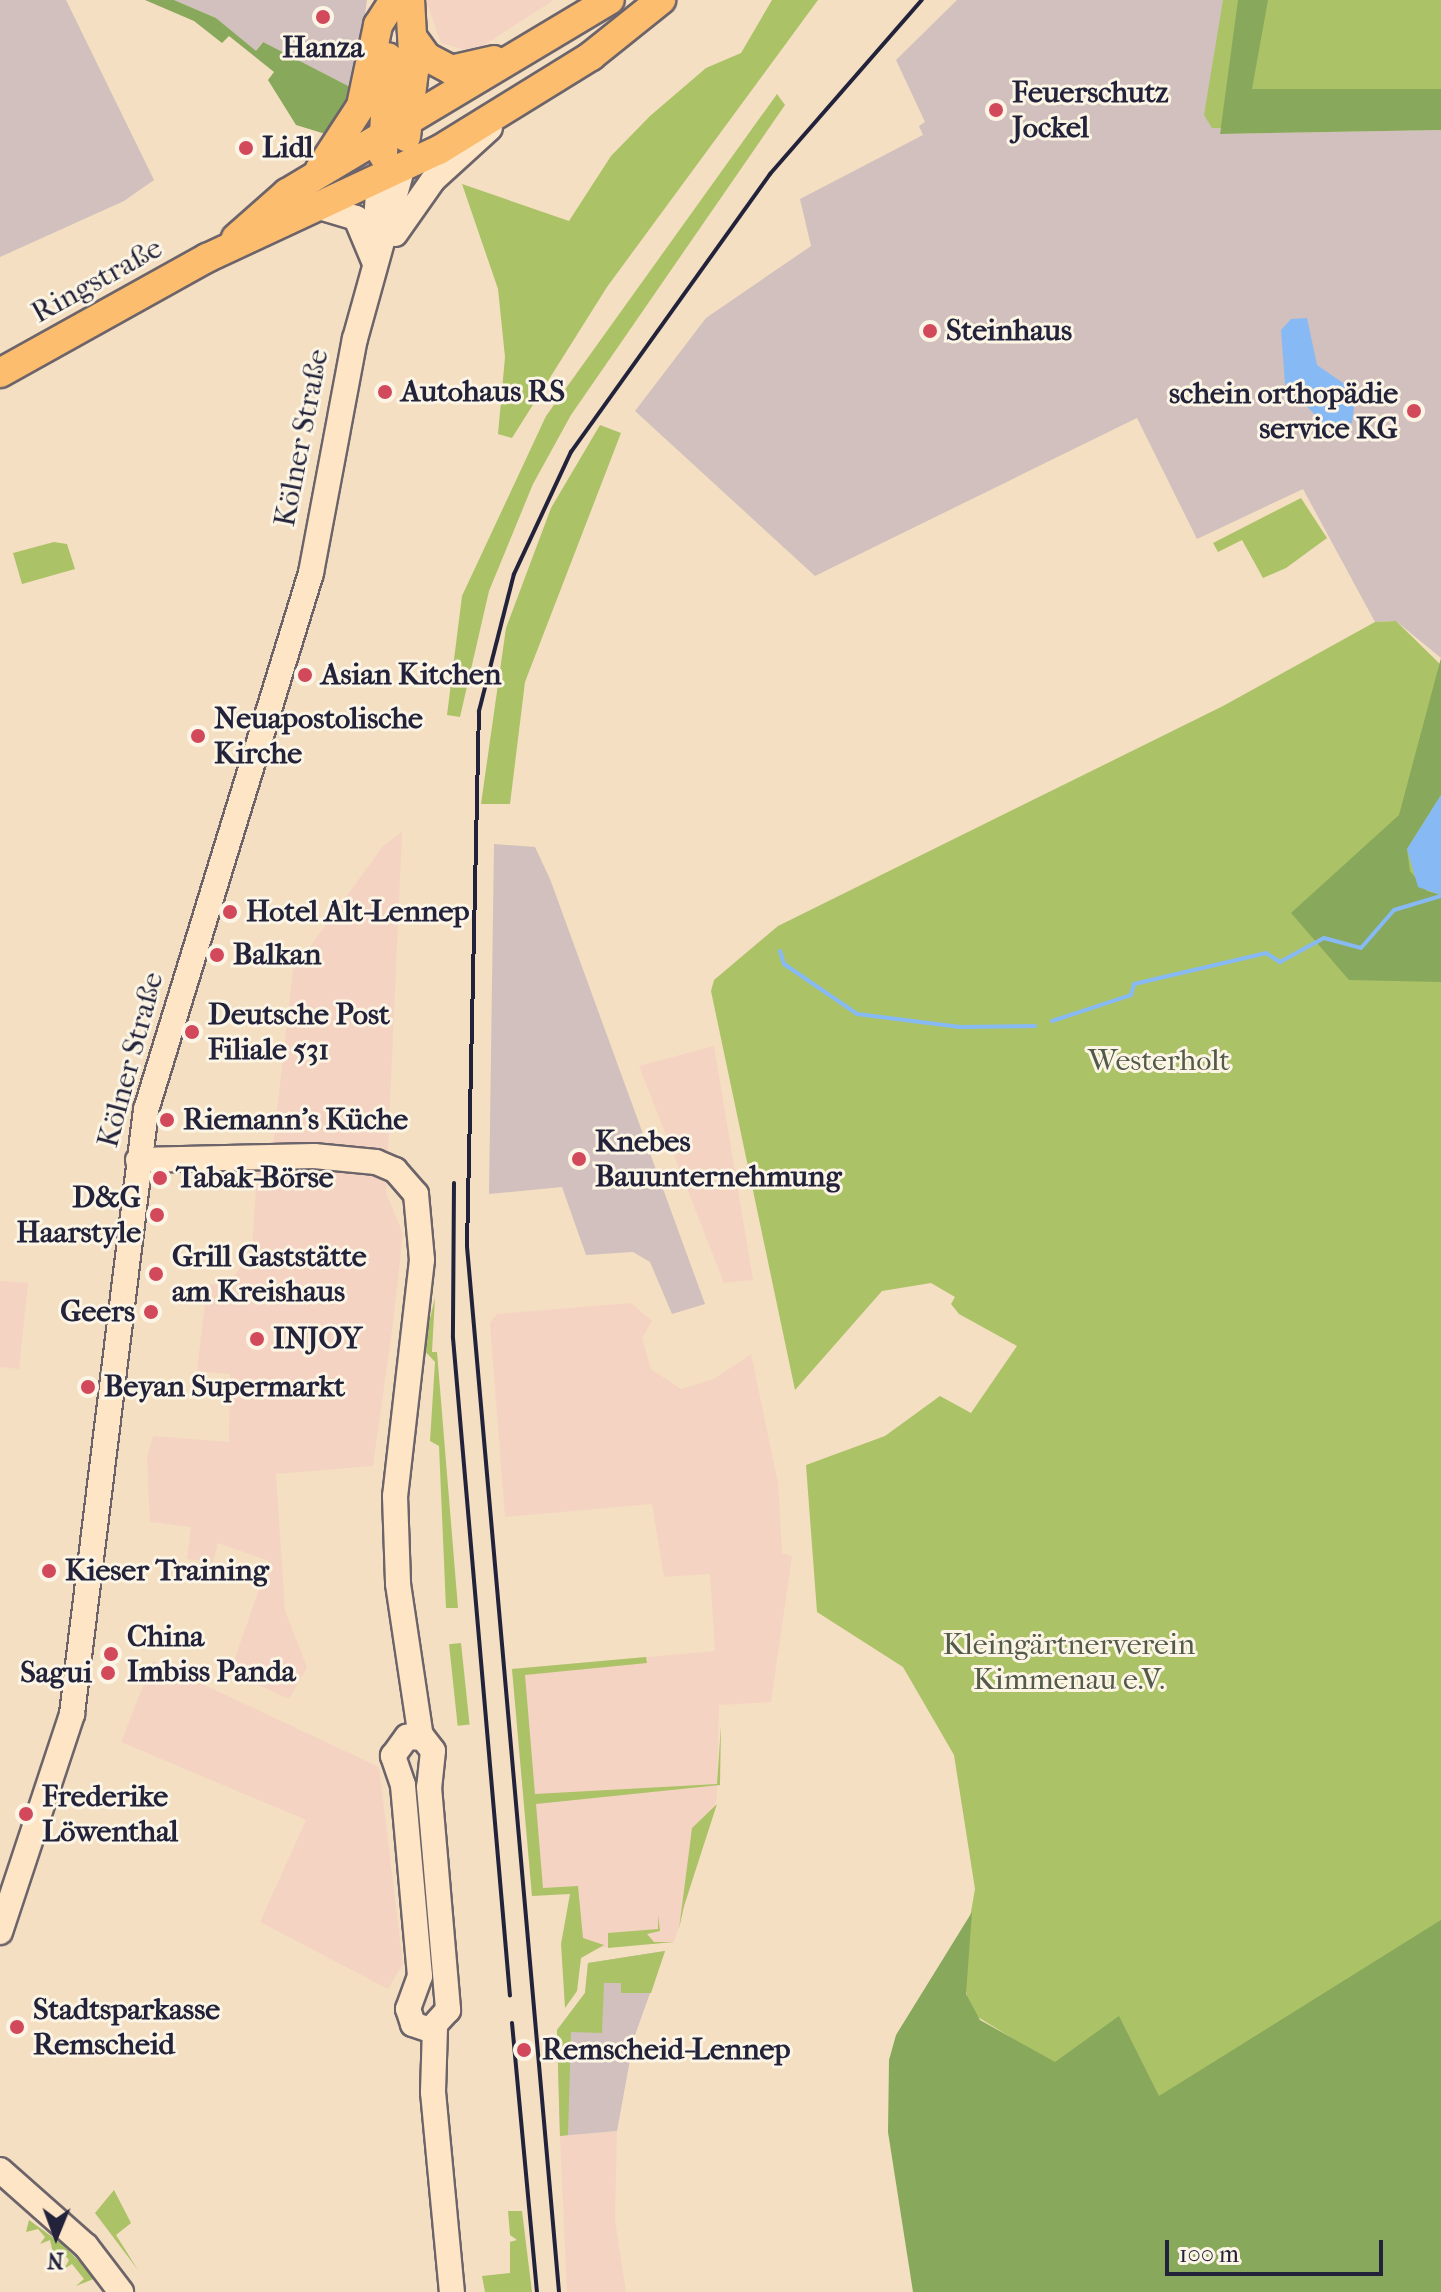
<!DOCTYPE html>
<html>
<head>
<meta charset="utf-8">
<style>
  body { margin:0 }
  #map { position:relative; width:1441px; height:2292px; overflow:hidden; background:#f4dfc2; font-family:"IM FELL French Canon",serif }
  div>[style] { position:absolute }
  .built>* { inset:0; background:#f5d3c2 }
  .industrial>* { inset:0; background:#d1c0bd }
  .green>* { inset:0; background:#abc267; transform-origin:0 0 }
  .forest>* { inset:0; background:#88a85c }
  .water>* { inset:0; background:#87b9f4 }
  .stream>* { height:4px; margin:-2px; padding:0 2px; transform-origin:2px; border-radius:2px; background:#87b9f4 }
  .roads { filter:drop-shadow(2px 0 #6c646a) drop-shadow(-2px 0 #6c646a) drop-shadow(0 2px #6c646a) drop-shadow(0 -2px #6c646a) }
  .secondary>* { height:24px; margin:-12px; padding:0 12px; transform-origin:12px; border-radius:12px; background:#fee5c5 }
  .primary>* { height:28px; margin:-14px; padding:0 14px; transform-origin:14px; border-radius:14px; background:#fcbd6f }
  .rail>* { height:4px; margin:-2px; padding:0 2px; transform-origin:2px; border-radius:2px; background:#22223b }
  .dots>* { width:22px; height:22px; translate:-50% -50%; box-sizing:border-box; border:4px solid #fcf5e5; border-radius:50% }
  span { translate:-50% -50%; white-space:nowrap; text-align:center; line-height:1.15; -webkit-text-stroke:6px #fcf5e5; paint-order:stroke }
  .poi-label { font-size:30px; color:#22223b; font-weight:700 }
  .left { translate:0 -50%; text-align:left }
  .right { translate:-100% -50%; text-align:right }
  .street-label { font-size:30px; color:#22223b }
  .park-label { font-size:30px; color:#525a4a }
  .north { position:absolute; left:16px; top:2196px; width:80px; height:80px; -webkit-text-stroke:6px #fcf5e5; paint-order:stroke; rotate:181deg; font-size:22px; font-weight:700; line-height:32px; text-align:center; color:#22223b }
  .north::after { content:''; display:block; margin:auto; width:28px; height:36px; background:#22223b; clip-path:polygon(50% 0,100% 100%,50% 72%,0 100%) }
  .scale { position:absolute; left:1165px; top:2240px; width:218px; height:36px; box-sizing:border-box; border:4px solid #22223b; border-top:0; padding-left:10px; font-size:24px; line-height:28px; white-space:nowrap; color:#22223b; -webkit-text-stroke:6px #fcf5e5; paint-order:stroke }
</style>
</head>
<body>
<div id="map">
  <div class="built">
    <div style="clip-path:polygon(426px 0,554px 0,473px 52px,441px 43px)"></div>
    <div style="clip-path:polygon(402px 832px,386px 1193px,403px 1234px,393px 1323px,373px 1466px,276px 1474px,285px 1611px,307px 1667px,289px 1699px,230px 1672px,269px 1561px,218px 1543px,213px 1562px,187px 1559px,191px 1527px,150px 1522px,147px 1458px,153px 1436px,229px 1442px,230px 1374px,197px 1371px,207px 1285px,229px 1283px,252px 1252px,257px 1171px,270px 1172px,293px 970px,383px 846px)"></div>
    <div style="clip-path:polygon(714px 1046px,753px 1280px,724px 1283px,639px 1066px)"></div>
    <div style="clip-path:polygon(0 1281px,28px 1283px,19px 1369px,0 1367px)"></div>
    <div style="clip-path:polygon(631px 1303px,652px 1321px,642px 1338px,651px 1369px,681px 1389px,714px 1379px,751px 1354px,778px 1483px,782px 1553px,792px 1556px,771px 1702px,719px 1705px,717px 1798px,674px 1942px,576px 1950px,570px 1893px,532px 1896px,512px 1669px,715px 1651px,710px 1574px,664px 1577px,652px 1504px,505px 1517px,490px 1323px,497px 1314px)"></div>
    <div style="clip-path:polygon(153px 1661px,379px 1767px,403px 1964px,388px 1989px,260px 1922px,306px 1820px,121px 1742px)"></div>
    <div style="clip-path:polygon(617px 2131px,615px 2220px,626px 2292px,567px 2292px,560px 2136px)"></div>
  </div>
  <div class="industrial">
    <div style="clip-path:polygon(0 0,66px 0,154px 180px,124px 201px,0 257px)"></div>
    <div style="clip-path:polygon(174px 0,367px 0,354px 89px,262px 42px,256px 52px,216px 18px)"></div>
    <div style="clip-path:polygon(957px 0,1238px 0,1220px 134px,1441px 130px,1441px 658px,1396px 621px,1375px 622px,1303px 489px,1197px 539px,1137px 418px,815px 576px,635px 411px,706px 318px,811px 246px,800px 199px,923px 135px,919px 126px,925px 122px,896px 60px)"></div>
    <div style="clip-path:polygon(494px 844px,535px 847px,550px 879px,705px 1304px,672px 1314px,650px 1262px,633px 1252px,586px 1255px,562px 1187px,489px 1194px)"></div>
    <div style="clip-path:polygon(665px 1951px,634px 2038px,617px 2131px,560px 2136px,557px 2030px,585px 1993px,588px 1963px)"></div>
  </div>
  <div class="green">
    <div style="clip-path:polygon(772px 0,818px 0,607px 287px,512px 438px,498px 434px,505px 357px,498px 289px,462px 184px,569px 221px,611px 156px,650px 116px,706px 68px,741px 53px)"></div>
    <div style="clip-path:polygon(1223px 0,1441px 0,1441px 126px,1212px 128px,1204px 115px)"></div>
    <div style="clip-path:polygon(777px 94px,785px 105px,571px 415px,533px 484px,489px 591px,460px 717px,447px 715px,462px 596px,546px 416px)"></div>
    <div style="clip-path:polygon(600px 425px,621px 433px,525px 682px,510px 804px,481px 804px,506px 628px,551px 508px)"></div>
    <div style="clip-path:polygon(1301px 498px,1327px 538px,1286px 568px,1263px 578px,1242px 540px,1218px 552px,1213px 543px)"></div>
    <div style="clip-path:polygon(54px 542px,67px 544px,75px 569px,22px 584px,13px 553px)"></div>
    <div style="clip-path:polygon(1396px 621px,1441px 665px,1441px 1925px,1157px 2103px,1056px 2065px,968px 2011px,963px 1958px,975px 1889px,954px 1755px,903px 1667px,817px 1612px,806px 1465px,885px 1436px,940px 1396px,971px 1413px,1017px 1346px,959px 1314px,951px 1304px,955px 1297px,931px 1283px,882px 1291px,795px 1390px,711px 991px,714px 980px,778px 926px,1223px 706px,1375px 622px)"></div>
    <div style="clip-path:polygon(435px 1297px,432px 1352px,437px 1352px,458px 1608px,446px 1608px,439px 1446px,430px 1441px,435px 1362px,423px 1349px)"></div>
    <div style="left:461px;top:1643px;width:82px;height:12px;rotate:84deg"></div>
    <div style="clip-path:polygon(646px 1657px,647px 1663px,525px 1675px,535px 1794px,717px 1784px,721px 1725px,720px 1785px,536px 1804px,543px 1888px,578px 1886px,583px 1938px,604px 1945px,581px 1958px,577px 1991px,565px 2008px,561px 1944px,570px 1894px,532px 1896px,512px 1669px)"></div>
    <div style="clip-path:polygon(717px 1804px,684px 1906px,679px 1929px,692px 1828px)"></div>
    <div style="clip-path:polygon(658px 1915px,660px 1931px,647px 1934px,654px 1942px,674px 1942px,608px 1948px,608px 1933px,658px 1929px)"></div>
    <div style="clip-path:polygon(665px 1951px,651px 1993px,621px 1993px,621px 1983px,604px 1983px,602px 2033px,571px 2032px,568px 2135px,560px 2136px,557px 2030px,585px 1993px,588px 1963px)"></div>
    <div style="clip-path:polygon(114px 2190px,131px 2223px,116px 2235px,138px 2270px,95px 2213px)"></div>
    <div style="clip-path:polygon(508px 2211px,522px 2211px,532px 2292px,485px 2292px,482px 2276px,510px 2273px,510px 2242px,517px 2240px,510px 2235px)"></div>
    <div style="clip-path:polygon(29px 2220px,62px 2244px,96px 2278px,76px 2286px,84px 2279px,72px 2264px,64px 2269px,69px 2260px,62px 2252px,54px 2258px,50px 2240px,40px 2244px,45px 2237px,38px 2229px,26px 2232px)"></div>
  </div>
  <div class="forest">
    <div style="clip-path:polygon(145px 0,174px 0,216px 18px,256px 51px,263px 42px,354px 89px,332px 136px,296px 125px,268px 80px,274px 72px,229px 36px,222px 43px,194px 21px)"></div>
    <div style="clip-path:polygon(1238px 0,1268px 0,1252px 89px,1441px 89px,1441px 130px,1220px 134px)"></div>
    <div style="clip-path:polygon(1441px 658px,1441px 795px,1407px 849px,1410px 871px,1427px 891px,1441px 895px,1441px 982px,1349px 980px,1291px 913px,1399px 815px)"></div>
    <div style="clip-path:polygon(972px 1912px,966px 1994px,980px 2020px,1055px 2062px,1119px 2016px,1159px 2096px,1441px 1920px,1441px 2292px,913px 2292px,888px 2132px,889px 2060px,896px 2035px)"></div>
  </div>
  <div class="water">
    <div style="clip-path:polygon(1307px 318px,1317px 365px,1356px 392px,1352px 423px,1323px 423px,1285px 384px,1281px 330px,1291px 319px)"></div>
    <div style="clip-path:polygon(1441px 795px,1441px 895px,1418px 887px,1407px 849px)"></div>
  </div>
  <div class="stream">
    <div style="left:780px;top:951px;width:14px;rotate:73deg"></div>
    <div style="left:784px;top:964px;width:88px;rotate:34.4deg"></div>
    <div style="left:857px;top:1014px;width:104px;rotate:7.2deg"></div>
    <div style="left:960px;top:1027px;width:75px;rotate:-0.8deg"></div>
    <div style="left:1052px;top:1021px;width:83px;rotate:-18.2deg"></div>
    <div style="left:1131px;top:995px;width:11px;rotate:-75deg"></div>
    <div style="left:1134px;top:984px;width:136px;rotate:-13.2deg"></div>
    <div style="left:1266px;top:953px;width:17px;rotate:33deg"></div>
    <div style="left:1280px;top:962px;width:50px;rotate:-28.6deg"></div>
    <div style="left:1324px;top:938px;width:38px;rotate:15deg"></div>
    <div style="left:1361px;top:948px;width:50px;rotate:-49deg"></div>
    <div style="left:1394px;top:910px;width:49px;rotate:-16.6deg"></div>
  </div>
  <div class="roads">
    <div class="secondary">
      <div style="left:316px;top:206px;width:42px;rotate:16.7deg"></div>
      <div style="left:356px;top:218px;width:47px;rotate:67.3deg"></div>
      <div style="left:395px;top:234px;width:66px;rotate:-54.9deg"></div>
      <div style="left:433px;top:180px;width:77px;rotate:-42.4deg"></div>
      <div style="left:374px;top:247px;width:67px;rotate:-85.7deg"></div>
      <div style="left:138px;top:1160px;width:176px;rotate:-1.3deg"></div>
      <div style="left:314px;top:1156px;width:62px;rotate:5.5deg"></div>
      <div style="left:376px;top:1162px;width:21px;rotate:23deg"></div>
      <div style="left:395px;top:1170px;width:32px;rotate:49deg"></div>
      <div style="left:416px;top:1194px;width:66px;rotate:84.8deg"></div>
      <div style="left:422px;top:1260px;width:238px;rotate:96.5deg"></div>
      <div style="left:395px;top:1496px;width:88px;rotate:88deg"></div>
      <div style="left:398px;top:1584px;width:155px;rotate:81.5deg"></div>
      <div style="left:407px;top:1737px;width:16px;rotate:4deg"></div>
      <div style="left:423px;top:1738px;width:16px;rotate:52deg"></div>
      <div style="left:433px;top:1751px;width:36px;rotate:96deg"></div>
      <div style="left:429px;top:1787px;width:224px;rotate:85.1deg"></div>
      <div style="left:448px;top:2010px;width:27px;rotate:132deg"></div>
      <div style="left:430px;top:2030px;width:18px;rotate:-161deg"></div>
      <div style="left:413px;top:2024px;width:16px;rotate:-108deg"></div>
      <div style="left:408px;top:2009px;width:35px;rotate:-70deg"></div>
      <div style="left:420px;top:1976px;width:192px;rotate:-95.1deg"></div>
      <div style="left:403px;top:1785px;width:31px;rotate:-109deg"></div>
      <div style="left:393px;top:1756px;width:24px;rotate:-54deg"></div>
      <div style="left:0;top:1932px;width:230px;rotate:-71.7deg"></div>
      <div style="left:72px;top:1714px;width:609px;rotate:-83.02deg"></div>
      <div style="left:146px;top:1110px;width:562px;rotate:-72.92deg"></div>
      <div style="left:311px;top:573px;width:238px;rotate:-79.4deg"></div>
      <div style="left:355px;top:339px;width:176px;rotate:-74.5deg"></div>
      <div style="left:435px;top:2028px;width:64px;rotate:91.8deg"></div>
      <div style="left:433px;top:2092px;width:201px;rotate:84.6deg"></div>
      <div style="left:0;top:2170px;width:115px;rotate:41.5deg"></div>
      <div style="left:86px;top:2246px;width:58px;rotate:52.7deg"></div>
    </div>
    <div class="primary">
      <div style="left:413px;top:38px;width:24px;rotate:54deg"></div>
      <div style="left:427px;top:57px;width:27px;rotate:28deg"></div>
      <div style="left:451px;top:70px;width:44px;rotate:-13.1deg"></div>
      <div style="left:406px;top:137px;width:66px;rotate:-83.1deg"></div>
      <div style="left:414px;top:71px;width:71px;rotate:-93.2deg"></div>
      <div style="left:383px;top:155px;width:98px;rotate:-87.1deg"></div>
      <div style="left:320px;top:169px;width:75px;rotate:-56.9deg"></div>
      <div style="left:361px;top:106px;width:83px;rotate:-78.1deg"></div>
      <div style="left:378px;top:25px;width:20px;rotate:-57deg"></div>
      <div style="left:236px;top:238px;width:68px;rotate:-41.4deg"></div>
      <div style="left:287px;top:193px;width:376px;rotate:-30.9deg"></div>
      <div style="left:0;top:373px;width:237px;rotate:-29.1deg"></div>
      <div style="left:207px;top:258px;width:256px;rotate:-25deg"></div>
      <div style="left:439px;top:150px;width:179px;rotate:-31.7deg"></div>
      <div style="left:591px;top:56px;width:90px;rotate:-38.7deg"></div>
    </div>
  </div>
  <div class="rail">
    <div style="left:454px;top:1183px;width:155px;rotate:90.4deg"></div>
    <div style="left:453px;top:1338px;width:660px;rotate:85.05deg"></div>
    <div style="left:512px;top:2023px;width:270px;rotate:84.7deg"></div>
    <div style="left:559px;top:2292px;width:1050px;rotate:-95.03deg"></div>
    <div style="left:467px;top:1246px;width:535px;rotate:-88.72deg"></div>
    <div style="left:479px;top:711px;width:141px;rotate:-75.7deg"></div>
    <div style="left:514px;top:574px;width:135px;rotate:-65deg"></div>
    <div style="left:571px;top:452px;width:342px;rotate:-54.4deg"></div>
    <div style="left:770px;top:174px;width:231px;rotate:-48.9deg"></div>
  </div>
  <div class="dots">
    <div style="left:323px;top:17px;background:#d1495b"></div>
    <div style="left:996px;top:110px;background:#d1495b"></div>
    <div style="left:246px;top:148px;background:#d1495b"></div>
    <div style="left:930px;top:331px;background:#d1495b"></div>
    <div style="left:385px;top:392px;background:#d1495b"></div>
    <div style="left:1414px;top:411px;background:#d1495b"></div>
    <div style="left:305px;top:675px;background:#d1495b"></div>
    <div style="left:198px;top:736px;background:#d1495b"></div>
    <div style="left:230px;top:912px;background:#d1495b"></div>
    <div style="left:217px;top:955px;background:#d1495b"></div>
    <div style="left:192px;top:1032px;background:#d1495b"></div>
    <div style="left:167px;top:1120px;background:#d1495b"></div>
    <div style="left:579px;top:1159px;background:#d1495b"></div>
    <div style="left:160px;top:1178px;background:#d1495b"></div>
    <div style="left:157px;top:1215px;background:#d1495b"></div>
    <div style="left:156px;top:1274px;background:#d1495b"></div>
    <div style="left:151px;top:1312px;background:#d1495b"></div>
    <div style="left:257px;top:1339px;background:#d1495b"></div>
    <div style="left:88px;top:1387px;background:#d1495b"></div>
    <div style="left:49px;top:1571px;background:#d1495b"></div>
    <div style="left:111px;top:1654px;background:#d1495b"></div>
    <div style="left:108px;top:1673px;background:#d1495b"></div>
    <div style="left:26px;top:1814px;background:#d1495b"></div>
    <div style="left:17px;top:2027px;background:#d1495b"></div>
    <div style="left:524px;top:2050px;background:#d1495b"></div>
  </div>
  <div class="poi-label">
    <span style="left:323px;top:48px">Hanza</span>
    <span class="left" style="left:1012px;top:110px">Feuerschutz<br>Jockel</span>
    <span class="left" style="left:262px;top:148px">Lidl</span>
    <span class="left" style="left:946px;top:331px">Steinhaus</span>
    <span class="left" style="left:401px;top:392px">Autohaus RS</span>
    <span class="right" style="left:1398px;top:411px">schein orthopädie<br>service KG</span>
    <span class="left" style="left:321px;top:675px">Asian Kitchen</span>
    <span class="left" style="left:214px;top:736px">Neuapostolische<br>Kirche</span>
    <span class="left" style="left:246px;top:912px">Hotel Alt-Lennep</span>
    <span class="left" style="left:233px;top:955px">Balkan</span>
    <span class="left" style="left:208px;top:1032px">Deutsche Post<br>Filiale 531</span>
    <span class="left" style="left:183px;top:1120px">Riemann's Küche</span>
    <span class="left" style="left:595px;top:1159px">Knebes<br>Bauunternehmung</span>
    <span class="left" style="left:176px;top:1178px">Tabak-Börse</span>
    <span class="right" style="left:141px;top:1215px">D&amp;G<br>Haarstyle</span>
    <span class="left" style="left:172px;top:1274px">Grill Gaststätte<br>am Kreishaus</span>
    <span class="right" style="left:135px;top:1312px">Geers</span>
    <span class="left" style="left:273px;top:1339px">INJOY</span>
    <span class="left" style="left:104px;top:1387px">Beyan Supermarkt</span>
    <span class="left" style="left:65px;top:1571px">Kieser Training</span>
    <span class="left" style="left:127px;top:1654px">China<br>Imbiss Panda</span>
    <span class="right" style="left:92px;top:1673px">Sagui</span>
    <span class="left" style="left:42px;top:1814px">Frederike<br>Löwenthal</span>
    <span class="left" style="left:33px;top:2027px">Stadtsparkasse<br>Remscheid</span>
    <span class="left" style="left:542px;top:2050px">Remscheid-Lennep</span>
  </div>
  <div class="street-label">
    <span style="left:97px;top:281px;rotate:-29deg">Ringstraße</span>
    <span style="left:302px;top:438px;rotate:-79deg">Kölner Straße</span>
    <span style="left:131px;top:1060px;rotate:-75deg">Kölner Straße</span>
  </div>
  <div class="park-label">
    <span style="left:1159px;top:1061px">Westerholt</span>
    <span style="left:1069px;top:1662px">Kleingärtnerverein<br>Kimmenau e.V.</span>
  </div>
  <div class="north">N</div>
  <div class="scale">100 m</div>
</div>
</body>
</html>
